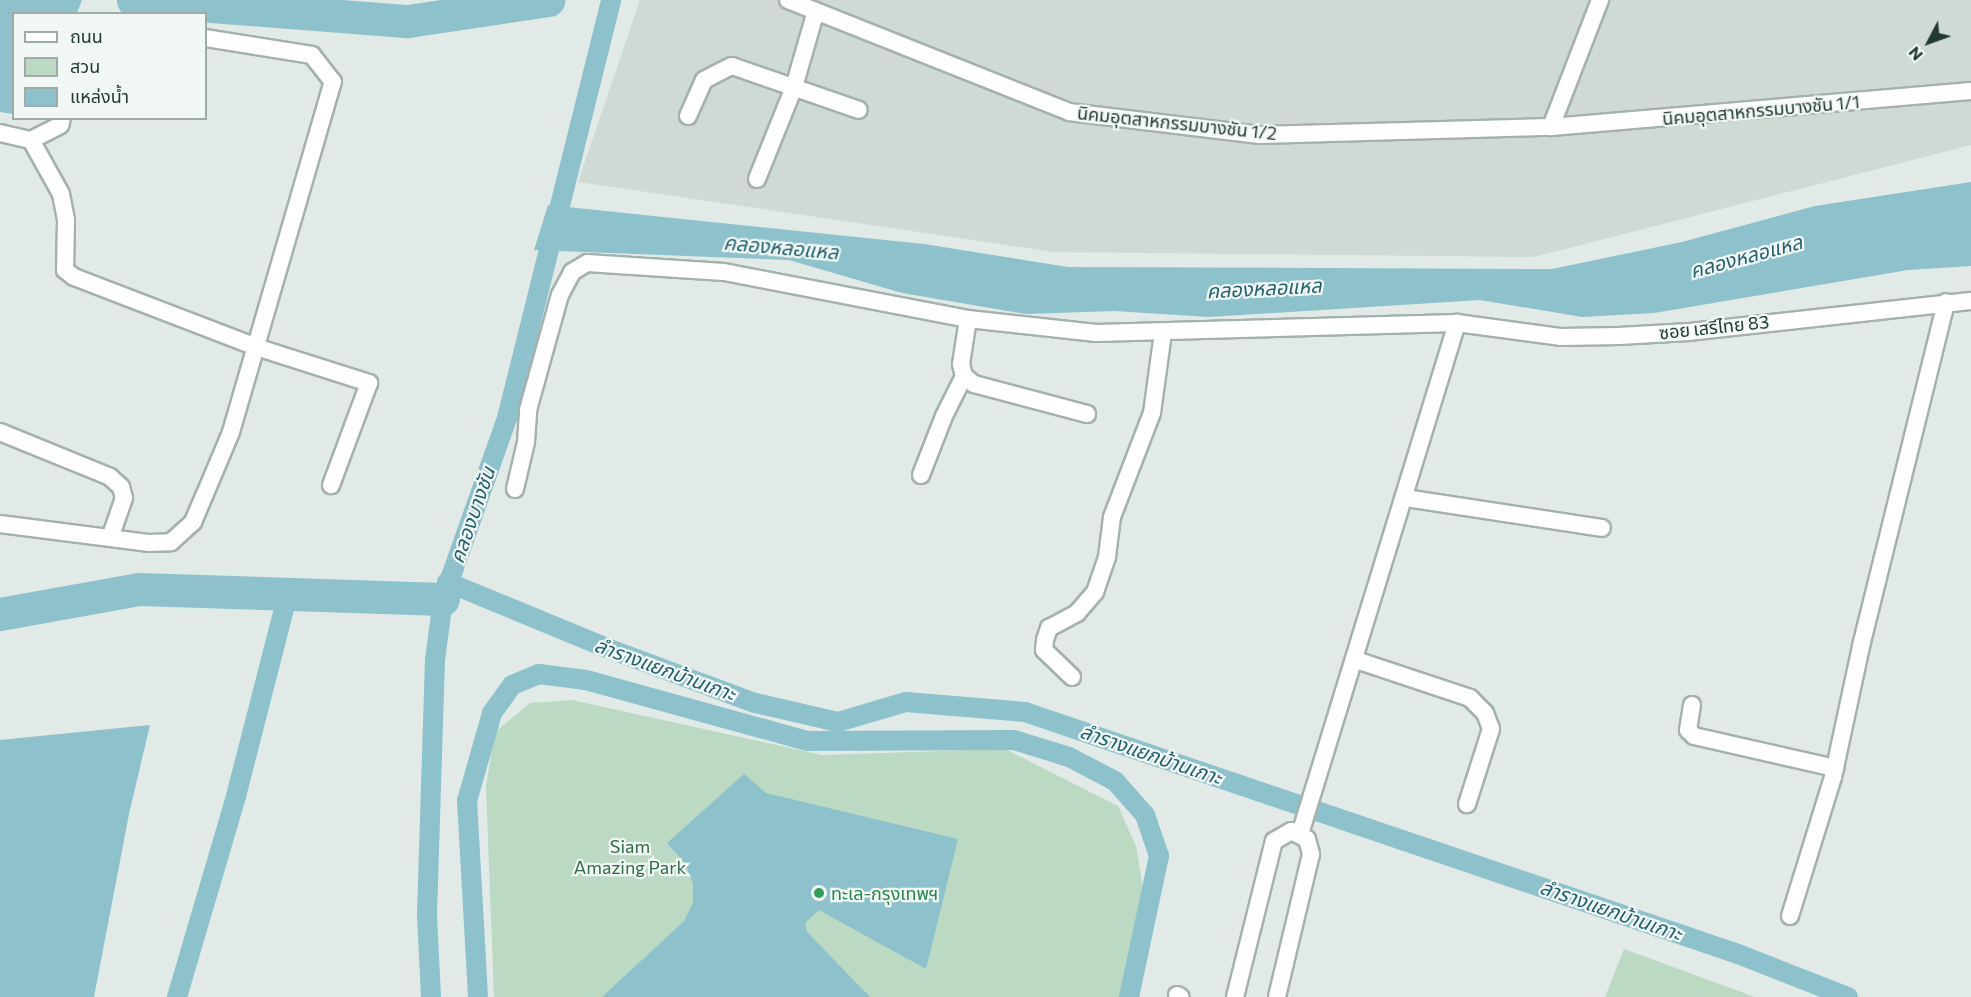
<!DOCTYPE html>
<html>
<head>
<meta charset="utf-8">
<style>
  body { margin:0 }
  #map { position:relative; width:1971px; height:997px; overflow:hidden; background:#e1eae6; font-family:Commissioner,"Noto Sans Thai",sans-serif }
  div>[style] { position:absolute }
  .built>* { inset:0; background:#cfdad5 }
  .green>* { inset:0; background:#bbd9c3 }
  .water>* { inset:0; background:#8dc1cb }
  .canal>* { height:20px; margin:-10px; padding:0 10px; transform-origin:10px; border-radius:10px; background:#8dc1cb }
  .river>* { height:33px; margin:-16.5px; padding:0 16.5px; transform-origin:16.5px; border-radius:16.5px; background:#8dc1cb }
  .roads { filter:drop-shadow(2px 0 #a4b1ad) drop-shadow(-2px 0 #a4b1ad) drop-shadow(0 2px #a4b1ad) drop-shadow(0 -2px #a4b1ad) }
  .street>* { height:16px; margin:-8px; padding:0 8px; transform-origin:8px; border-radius:8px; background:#fff }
  .dots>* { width:16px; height:16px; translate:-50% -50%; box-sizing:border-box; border:3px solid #f1f7f4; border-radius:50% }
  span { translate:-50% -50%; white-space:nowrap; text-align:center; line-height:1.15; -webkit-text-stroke:4.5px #f1f7f4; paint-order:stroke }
  .street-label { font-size:18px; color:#233933 }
  .park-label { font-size:18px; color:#306c48 }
  .leisure-label { font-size:18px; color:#27864d }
  .left { translate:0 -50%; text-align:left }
  .water-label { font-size:20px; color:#22626f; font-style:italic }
  .legend { position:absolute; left:12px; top:12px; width:195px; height:108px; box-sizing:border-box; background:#f1f7f4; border:2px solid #9faba7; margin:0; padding:8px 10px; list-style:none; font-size:18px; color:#233933 }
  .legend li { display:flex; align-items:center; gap:12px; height:30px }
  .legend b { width:30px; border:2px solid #9faba7 }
  .north { position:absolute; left:1899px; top:12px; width:60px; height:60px; -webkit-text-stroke:4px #f1f7f4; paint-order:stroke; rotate:229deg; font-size:16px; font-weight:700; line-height:24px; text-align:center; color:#233933 }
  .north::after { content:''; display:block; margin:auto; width:21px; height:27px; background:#233933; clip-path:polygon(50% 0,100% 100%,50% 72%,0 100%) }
</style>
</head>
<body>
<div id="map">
  <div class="built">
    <div style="clip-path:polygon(640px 0,1971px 0,1971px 145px,1534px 257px,1054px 252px,578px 182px)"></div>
  </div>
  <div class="green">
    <div style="clip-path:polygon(572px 700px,822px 755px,1005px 749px,1118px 806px,1136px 846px,1144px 894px,1123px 997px,494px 997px,486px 786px,495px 732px,530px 703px)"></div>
    <div style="clip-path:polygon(1624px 949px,1755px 997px,1605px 997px)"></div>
  </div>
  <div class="water">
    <div style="clip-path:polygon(0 0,82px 0,77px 13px,14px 14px,13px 114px,0 112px)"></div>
    <div style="clip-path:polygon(1971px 182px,1971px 266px,1908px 270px,1654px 313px,1582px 317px,1480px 300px,1209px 317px,1114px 311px,1026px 314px,902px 293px,789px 260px,534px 250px,548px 205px,924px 244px,1068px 267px,1552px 269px,1682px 242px,1815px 206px)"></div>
    <div style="clip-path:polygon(150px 725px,129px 814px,94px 997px,0 997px,0 740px)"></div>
    <div style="clip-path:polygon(744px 774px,766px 793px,958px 839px,926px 969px,819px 910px,805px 923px,807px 932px,870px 997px,602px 997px,684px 921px,693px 903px,693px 884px,685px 863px,667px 843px)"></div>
  </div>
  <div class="canal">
    <div style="left:447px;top:582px;width:173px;rotate:22.4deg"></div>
    <div style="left:607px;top:648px;width:158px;rotate:20.4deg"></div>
    <div style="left:755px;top:703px;width:85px;rotate:12.9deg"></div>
    <div style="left:838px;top:722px;width:71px;rotate:-16.4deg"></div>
    <div style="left:906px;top:702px;width:119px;rotate:4.8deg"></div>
    <div style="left:1025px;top:712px;width:753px;rotate:18.75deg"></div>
    <div style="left:1738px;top:954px;width:118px;rotate:21.4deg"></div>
    <div style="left:177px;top:997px;width:209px;rotate:-73.6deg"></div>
    <div style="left:236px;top:796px;width:209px;rotate:-75.6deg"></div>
    <div style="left:431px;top:997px;width:83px;rotate:-92.8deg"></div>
    <div style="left:427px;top:914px;width:254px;rotate:-88.2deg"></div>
    <div style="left:435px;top:660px;width:62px;rotate:-82.5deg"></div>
    <div style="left:443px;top:599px;width:192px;rotate:-70.5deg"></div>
    <div style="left:507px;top:418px;width:431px;rotate:-76deg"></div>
    <div style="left:478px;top:997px;width:196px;rotate:-93.2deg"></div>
    <div style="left:467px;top:801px;width:91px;rotate:-74.1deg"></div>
    <div style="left:492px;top:713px;width:34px;rotate:-54deg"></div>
    <div style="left:512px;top:685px;width:29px;rotate:-22deg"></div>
    <div style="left:539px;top:674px;width:47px;rotate:7.3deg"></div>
    <div style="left:586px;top:680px;width:230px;rotate:15.4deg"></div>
    <div style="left:808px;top:741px;width:206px;rotate:-0.3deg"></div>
    <div style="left:1014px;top:740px;width:58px;rotate:17.2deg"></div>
    <div style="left:1069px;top:757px;width:52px;rotate:27.6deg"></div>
    <div style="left:1115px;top:781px;width:45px;rotate:48.6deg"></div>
    <div style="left:1145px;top:815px;width:43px;rotate:71.1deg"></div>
    <div style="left:1159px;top:856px;width:144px;rotate:102deg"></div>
  </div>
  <div class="river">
    <div style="left:133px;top:0;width:276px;rotate:4.4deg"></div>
    <div style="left:408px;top:21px;width:142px;rotate:-8.5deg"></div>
    <div style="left:0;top:614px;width:141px;rotate:-10.2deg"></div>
    <div style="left:139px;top:589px;width:304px;rotate:1.9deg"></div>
  </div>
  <div class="roads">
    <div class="street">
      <div style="left:788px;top:0;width:302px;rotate:21.7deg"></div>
      <div style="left:1069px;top:112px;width:192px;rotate:6.9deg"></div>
      <div style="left:1260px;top:135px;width:291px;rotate:-1.6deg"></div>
      <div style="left:1551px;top:127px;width:422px;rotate:-4.9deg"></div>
      <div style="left:688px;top:116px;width:39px;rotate:-66deg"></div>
      <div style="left:704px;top:80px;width:31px;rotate:-27deg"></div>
      <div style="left:732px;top:66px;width:134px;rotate:19.1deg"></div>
      <div style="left:1551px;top:127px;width:136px;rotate:-68.9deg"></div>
      <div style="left:0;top:133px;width:32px;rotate:13deg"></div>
      <div style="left:31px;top:140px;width:33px;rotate:-27deg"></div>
      <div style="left:60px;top:125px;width:7px;rotate:-74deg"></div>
      <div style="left:31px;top:140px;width:62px;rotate:60.9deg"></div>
      <div style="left:61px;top:194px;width:26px;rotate:79deg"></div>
      <div style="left:66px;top:220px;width:50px;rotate:91.1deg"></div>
      <div style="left:65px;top:270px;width:11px;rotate:38deg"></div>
      <div style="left:74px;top:277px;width:195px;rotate:21deg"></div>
      <div style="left:256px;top:347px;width:119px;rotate:17.7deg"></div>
      <div style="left:369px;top:383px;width:109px;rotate:110.4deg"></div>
      <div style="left:757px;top:179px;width:99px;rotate:-68.1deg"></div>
      <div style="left:794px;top:87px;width:79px;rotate:-73.9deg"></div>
      <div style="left:968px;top:319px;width:46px;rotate:98.8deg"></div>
      <div style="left:961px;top:364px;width:12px;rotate:76deg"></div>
      <div style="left:964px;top:376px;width:13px;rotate:39deg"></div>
      <div style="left:974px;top:384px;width:117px;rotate:14.9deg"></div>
      <div style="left:0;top:432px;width:119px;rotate:22.2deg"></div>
      <div style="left:110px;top:477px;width:15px;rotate:42deg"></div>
      <div style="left:121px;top:487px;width:11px;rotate:75deg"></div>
      <div style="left:124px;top:498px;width:42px;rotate:109.3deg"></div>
      <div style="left:921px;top:475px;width:63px;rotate:-68.7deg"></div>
      <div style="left:944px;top:416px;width:45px;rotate:-63.4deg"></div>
      <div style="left:515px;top:489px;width:48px;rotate:-76.8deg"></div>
      <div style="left:526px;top:442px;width:32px;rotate:-86deg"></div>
      <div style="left:528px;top:410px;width:119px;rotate:-74.5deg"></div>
      <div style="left:560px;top:295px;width:26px;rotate:-62deg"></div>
      <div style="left:572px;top:272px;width:17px;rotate:-31deg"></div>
      <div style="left:587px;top:263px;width:137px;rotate:3.8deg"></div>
      <div style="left:724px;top:272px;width:248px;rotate:10.9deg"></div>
      <div style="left:968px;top:319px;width:129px;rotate:6.2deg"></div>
      <div style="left:1096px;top:333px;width:361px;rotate:-1.6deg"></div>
      <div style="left:1457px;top:323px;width:104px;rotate:7.7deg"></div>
      <div style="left:1560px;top:337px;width:59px;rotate:-1deg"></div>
      <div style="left:1619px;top:336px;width:70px;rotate:-3.3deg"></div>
      <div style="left:1689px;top:332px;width:284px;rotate:-6.3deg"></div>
      <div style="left:1406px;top:498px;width:198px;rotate:8.7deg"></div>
      <div style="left:0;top:524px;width:149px;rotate:7.3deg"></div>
      <div style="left:148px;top:543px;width:23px;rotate:-2deg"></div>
      <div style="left:171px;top:542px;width:30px;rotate:-42deg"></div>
      <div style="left:193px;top:522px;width:30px;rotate:-67deg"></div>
      <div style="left:205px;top:494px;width:67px;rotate:-67.2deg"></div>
      <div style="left:231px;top:432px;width:365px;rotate:-73.8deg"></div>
      <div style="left:333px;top:82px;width:34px;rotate:-128deg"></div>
      <div style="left:312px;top:55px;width:107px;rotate:-170.9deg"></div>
      <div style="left:1356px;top:660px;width:120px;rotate:18.4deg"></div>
      <div style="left:1470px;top:698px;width:21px;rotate:45deg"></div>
      <div style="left:1485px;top:713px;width:17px;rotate:69deg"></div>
      <div style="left:1491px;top:729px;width:79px;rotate:107.7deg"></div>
      <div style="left:1072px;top:677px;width:39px;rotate:-136deg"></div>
      <div style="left:1044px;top:650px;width:10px;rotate:-84deg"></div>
      <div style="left:1045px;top:640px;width:13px;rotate:-72deg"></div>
      <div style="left:1049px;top:628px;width:32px;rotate:-28deg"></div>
      <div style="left:1077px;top:613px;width:28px;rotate:-49deg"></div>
      <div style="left:1095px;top:592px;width:37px;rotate:-71deg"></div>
      <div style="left:1107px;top:557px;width:40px;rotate:-82.9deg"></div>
      <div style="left:1112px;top:517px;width:111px;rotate:-69deg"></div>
      <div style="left:1152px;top:413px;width:81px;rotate:-82.2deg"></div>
      <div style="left:1692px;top:705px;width:25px;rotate:99deg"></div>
      <div style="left:1688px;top:730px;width:8px;rotate:45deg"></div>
      <div style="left:1694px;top:736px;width:145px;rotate:12.8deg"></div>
      <div style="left:1300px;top:834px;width:535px;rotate:-72.92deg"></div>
      <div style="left:1790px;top:916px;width:145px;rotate:-72.8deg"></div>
      <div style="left:1833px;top:777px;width:138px;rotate:-77.9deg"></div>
      <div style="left:1862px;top:642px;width:350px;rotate:-76.1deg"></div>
      <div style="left:1177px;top:995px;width:4px;rotate:27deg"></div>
      <div style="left:1235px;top:997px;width:161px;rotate:-76deg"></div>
      <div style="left:1274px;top:841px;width:20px;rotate:-30deg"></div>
      <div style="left:1291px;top:831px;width:18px;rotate:27deg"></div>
      <div style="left:1307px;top:839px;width:16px;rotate:75deg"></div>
      <div style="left:1311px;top:854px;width:147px;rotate:103.4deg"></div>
    </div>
  </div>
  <div class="dots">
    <div style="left:819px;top:893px;background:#2e9e5b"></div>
  </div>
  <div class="street-label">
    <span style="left:1761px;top:110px;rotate:-5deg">นิคมอุตสาหกรรมบางชัน 1/1</span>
    <span style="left:1177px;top:123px;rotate:6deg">นิคมอุตสาหกรรมบางชัน 1/2</span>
    <span style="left:1714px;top:327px;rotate:-6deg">ซอย เสรีไทย 83</span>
  </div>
  <div class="park-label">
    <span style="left:630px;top:857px">Siam<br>Amazing Park</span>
  </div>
  <div class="leisure-label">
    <span class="left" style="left:831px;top:893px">ทะเล-กรุงเทพฯ</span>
  </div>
  <div class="water-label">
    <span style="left:781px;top:247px;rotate:5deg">คลองหลอแหล</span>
    <span style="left:1746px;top:256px;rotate:-15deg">คลองหลอแหล</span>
    <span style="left:1264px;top:288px;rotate:-3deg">คลองหลอแหล</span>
    <span style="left:472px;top:515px;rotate:-71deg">คลองบางชัน</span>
    <span style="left:665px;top:669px;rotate:20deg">ลำรางแยกบ้านเกาะ</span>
    <span style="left:1151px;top:754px;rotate:19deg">ลำรางแยกบ้านเกาะ</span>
    <span style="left:1611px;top:910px;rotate:19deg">ลำรางแยกบ้านเกาะ</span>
  </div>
  <ul class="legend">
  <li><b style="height:8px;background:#fff"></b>ถนน</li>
  <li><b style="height:16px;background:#bbd9c3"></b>สวน</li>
  <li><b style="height:16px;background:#8dc1cb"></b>แหล่งน้ำ</li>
  </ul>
  <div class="north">N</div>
</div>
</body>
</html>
